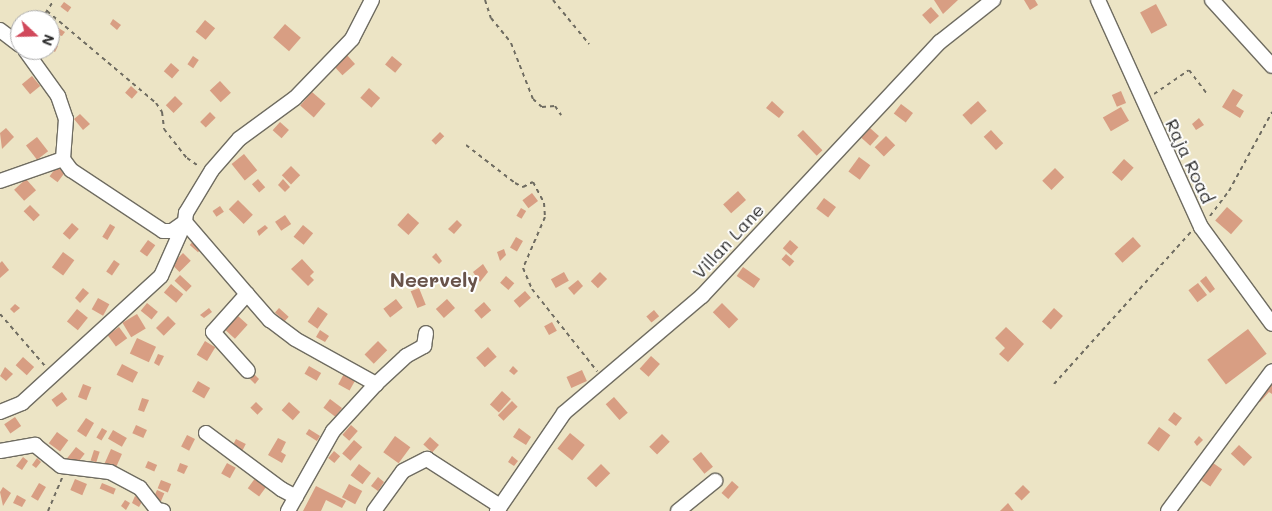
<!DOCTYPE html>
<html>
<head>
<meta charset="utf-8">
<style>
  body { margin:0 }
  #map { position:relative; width:1272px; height:511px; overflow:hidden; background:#ece4c5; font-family:Mali,sans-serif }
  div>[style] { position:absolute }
  .building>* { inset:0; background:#d89e83; transform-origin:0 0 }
  .path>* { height:2px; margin-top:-1px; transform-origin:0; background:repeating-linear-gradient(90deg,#6f6c61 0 4px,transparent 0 8px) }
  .roads { filter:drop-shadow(1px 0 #6f6c61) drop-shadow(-1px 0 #6f6c61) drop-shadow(0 1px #6f6c61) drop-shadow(0 -1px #6f6c61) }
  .minor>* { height:14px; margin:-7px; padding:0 7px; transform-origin:7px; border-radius:7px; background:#fff }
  span { translate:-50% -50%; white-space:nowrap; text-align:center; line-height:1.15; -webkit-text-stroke:4px #fff; paint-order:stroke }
  .street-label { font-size:18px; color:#2b2b2b }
  .quarter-label { font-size:20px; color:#68534a; font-weight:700 }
  .north { position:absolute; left:10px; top:10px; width:50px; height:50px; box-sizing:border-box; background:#fff; border:1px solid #aaa; border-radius:50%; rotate:111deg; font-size:14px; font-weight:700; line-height:20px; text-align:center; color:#2b2b2b }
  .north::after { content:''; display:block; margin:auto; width:18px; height:22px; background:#d1495b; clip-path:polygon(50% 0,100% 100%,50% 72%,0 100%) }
</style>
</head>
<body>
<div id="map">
  <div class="building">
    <div style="clip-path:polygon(934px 0,958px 0,943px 14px)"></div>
    <div style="clip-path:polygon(1024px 0,1035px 0,1038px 5px,1030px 10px)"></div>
    <div style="left:64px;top:2px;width:9px;height:6px;rotate:36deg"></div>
    <div style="left:1156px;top:4px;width:24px;height:18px;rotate:62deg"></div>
    <div style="left:931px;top:7px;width:12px;height:12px;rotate:48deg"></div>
    <div style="clip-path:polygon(113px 19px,121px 25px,117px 30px,110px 24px)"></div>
    <div style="left:205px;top:20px;width:13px;height:15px;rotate:39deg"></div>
    <div style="clip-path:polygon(52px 24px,65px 32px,62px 36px,55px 34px,50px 41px,58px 46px,55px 52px,50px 49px,50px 27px)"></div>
    <div style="left:285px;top:24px;width:21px;height:18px;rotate:41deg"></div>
    <div style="left:347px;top:55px;width:12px;height:17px;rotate:48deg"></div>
    <div style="left:193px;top:56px;width:7px;height:10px;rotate:34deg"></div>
    <div style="left:392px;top:56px;width:13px;height:11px;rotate:39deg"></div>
    <div style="left:171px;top:63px;width:11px;height:11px;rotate:41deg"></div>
    <div style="left:32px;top:76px;width:13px;height:13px;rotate:51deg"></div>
    <div style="left:220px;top:81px;width:16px;height:14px;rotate:47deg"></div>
    <div style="left:131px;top:86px;width:9px;height:9px;rotate:41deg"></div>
    <div style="left:369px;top:88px;width:15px;height:13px;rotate:42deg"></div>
    <div style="clip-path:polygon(1233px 89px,1243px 95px,1236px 106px,1244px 111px,1240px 118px,1222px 107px)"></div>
    <div style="left:1121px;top:91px;width:13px;height:10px;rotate:67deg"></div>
    <div style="left:312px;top:92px;width:18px;height:18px;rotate:41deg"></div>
    <div style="left:175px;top:96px;width:11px;height:13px;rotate:45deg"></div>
    <div style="clip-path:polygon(772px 101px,784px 112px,779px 118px,766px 108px)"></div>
    <div style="left:978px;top:101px;width:13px;height:21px;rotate:48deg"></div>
    <div style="left:901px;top:104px;width:15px;height:12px;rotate:37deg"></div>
    <div style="left:1121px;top:107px;width:16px;height:21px;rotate:60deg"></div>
    <div style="left:210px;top:112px;width:8px;height:14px;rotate:45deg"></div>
    <div style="clip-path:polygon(80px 114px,90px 124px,83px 130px,74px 119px)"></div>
    <div style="clip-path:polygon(1199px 118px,1204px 125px,1196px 130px,1192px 124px)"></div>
    <div style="left:280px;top:122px;width:12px;height:11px;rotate:42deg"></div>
    <div style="clip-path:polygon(6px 128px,14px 137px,2px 149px,0 133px)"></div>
    <div style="left:870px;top:128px;width:12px;height:13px;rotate:42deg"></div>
    <div style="left:803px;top:130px;width:28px;height:8px;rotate:46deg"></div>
    <div style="left:991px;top:130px;width:18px;height:10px;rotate:47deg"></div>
    <div style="left:440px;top:132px;width:6px;height:12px;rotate:45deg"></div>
    <div style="left:886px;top:136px;width:13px;height:16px;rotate:45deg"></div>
    <div style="left:37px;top:137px;width:18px;height:14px;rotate:52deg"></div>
    <div style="left:244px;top:154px;width:21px;height:16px;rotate:51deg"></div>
    <div style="left:859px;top:157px;width:14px;height:18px;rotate:36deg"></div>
    <div style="left:1124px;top:159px;width:13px;height:18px;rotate:42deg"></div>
    <div style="left:58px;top:165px;width:10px;height:14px;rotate:37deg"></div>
    <div style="left:291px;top:166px;width:13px;height:13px;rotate:45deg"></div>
    <div style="left:1055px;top:168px;width:13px;height:18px;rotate:45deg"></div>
    <div style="left:26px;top:179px;width:15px;height:16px;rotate:48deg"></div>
    <div style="left:258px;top:179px;width:11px;height:8px;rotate:49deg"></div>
    <div style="clip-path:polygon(283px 179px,290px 187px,285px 192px,278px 185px)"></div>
    <div style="left:738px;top:191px;width:12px;height:20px;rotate:48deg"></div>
    <div style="left:532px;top:193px;width:10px;height:12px;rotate:53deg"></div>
    <div style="left:824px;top:198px;width:15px;height:13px;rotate:37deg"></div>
    <div style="left:238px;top:200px;width:21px;height:13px;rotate:45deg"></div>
    <div style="left:30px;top:205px;width:14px;height:9px;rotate:45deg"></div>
    <div style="left:220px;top:206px;width:7px;height:9px;rotate:56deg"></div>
    <div style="left:1227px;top:207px;width:21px;height:18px;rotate:41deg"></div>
    <div style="left:521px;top:208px;width:6px;height:9px;rotate:31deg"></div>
    <div style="left:408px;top:213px;width:15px;height:16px;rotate:42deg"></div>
    <div style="left:285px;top:215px;width:11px;height:12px;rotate:56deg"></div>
    <div style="clip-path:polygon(457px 220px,462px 225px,454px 234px,448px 229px)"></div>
    <div style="left:72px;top:223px;width:9px;height:14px;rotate:41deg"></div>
    <div style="left:110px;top:224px;width:6px;height:15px;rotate:31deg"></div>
    <div style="clip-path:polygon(265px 225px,268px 228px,259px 236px,257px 231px)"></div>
    <div style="left:303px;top:225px;width:13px;height:15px;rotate:39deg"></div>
    <div style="left:516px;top:237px;width:8px;height:12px;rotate:30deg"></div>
    <div style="left:1133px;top:237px;width:12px;height:25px;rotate:48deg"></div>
    <div style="left:195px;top:239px;width:11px;height:8px;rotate:41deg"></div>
    <div style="left:148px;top:240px;width:9px;height:14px;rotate:36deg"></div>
    <div style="left:790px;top:240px;width:11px;height:11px;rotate:41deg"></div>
    <div style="clip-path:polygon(504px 249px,506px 255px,500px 261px,497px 252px)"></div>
    <div style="left:63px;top:252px;width:14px;height:19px;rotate:36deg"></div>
    <div style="left:183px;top:253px;width:11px;height:16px;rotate:45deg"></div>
    <div style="clip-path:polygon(436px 253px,442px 261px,439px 264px,432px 257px)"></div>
    <div style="left:786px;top:254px;width:11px;height:7px;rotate:41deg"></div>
    <div style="clip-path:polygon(302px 259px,314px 272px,310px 276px,314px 280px,308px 286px,291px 269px)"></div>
    <div style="left:114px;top:260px;width:7px;height:14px;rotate:34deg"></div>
    <div style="clip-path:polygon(2px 261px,9px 270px,0 278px,0 263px)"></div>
    <div style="clip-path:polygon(483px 264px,488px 272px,480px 282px,473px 272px)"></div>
    <div style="left:743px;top:267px;width:21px;height:11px;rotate:35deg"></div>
    <div style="left:564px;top:272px;width:10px;height:15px;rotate:61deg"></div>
    <div style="left:600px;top:272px;width:10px;height:13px;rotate:45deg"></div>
    <div style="left:180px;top:275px;width:16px;height:8px;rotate:43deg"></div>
    <div style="left:506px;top:276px;width:11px;height:9px;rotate:41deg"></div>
    <div style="clip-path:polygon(1206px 276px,1215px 289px,1210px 293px,1200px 281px)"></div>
    <div style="clip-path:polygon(578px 280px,583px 286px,574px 295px,568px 288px)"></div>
    <div style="left:1198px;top:283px;width:15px;height:12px;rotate:53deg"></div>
    <div style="left:171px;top:284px;width:16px;height:11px;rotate:40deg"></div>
    <div style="clip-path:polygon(83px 288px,89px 293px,80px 303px,75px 298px)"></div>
    <div style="left:419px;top:288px;width:18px;height:9px;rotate:68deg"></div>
    <div style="left:525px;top:291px;width:9px;height:15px;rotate:49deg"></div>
    <div style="left:98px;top:298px;width:13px;height:13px;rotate:29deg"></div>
    <div style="left:396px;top:299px;width:11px;height:16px;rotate:52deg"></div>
    <div style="left:447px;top:299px;width:12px;height:15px;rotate:48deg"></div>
    <div style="left:484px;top:302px;width:11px;height:13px;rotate:49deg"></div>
    <div style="left:147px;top:303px;width:14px;height:10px;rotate:39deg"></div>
    <div style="left:722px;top:303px;width:23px;height:13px;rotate:45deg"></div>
    <div style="clip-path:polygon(15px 304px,20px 308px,14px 313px,10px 309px)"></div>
    <div style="left:318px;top:307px;width:12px;height:18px;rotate:35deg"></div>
    <div style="clip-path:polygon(209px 308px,212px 312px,204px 318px,200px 315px)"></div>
    <div style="left:279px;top:308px;width:13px;height:6px;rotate:42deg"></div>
    <div style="left:1054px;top:308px;width:12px;height:18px;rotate:42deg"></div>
    <div style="left:77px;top:309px;width:14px;height:16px;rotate:39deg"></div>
    <div style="left:654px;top:310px;width:8px;height:10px;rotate:50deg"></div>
    <div style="left:137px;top:314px;width:17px;height:17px;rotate:59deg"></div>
    <div style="left:168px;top:316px;width:11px;height:17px;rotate:45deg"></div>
    <div style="left:238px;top:316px;width:13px;height:19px;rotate:42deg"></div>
    <div style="left:552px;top:322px;width:10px;height:9px;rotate:61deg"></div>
    <div style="left:119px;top:327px;width:14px;height:14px;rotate:54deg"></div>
    <div style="clip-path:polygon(1006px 327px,1024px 344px,1008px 362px,999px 354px,1005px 348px,995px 338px)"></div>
    <div style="left:1248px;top:329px;width:31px;height:51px;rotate:53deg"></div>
    <div style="clip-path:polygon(320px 330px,329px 336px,325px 342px,316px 337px)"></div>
    <div style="left:137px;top:338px;width:21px;height:17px;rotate:25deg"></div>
    <div style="left:205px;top:341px;width:12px;height:16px;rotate:31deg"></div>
    <div style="left:378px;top:341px;width:13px;height:19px;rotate:45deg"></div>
    <div style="left:488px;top:347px;width:13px;height:16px;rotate:48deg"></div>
    <div style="clip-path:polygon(158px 354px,164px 356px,159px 366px,154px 363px)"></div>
    <div style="left:651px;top:356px;width:12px;height:17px;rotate:42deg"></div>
    <div style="left:23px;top:357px;width:15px;height:11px;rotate:42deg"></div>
    <div style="left:122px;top:364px;width:18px;height:12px;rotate:27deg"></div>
    <div style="left:309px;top:366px;width:14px;height:9px;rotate:30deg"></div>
    <div style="clip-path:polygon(513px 366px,518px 371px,514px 375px,509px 371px)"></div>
    <div style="clip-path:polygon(5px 367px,13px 374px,6px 381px,0 376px)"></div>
    <div style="left:582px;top:370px;width:12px;height:17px;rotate:66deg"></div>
    <div style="left:345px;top:372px;width:13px;height:14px;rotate:29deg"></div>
    <div style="clip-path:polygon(254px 374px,259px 379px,255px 384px,250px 379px)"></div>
    <div style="left:198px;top:381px;width:14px;height:12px;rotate:30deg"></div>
    <div style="clip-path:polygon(1272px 382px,1272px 394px,1269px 392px,1260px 402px,1255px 398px)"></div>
    <div style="left:83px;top:384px;width:9px;height:14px;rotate:21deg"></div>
    <div style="left:502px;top:391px;width:12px;height:18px;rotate:42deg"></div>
    <div style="left:62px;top:392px;width:9px;height:13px;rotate:54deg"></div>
    <div style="left:614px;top:397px;width:21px;height:11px;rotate:49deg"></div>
    <div style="clip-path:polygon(142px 398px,149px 400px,144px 412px,138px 410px)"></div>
    <div style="left:330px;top:399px;width:15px;height:11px;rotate:37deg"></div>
    <div style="left:512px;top:401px;width:8px;height:20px;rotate:45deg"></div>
    <div style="left:256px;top:402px;width:10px;height:8px;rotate:45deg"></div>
    <div style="left:289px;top:402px;width:15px;height:11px;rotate:42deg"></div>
    <div style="left:1174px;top:412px;width:10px;height:10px;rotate:37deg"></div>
    <div style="left:15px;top:417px;width:11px;height:13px;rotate:56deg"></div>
    <div style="clip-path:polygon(86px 418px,94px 423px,86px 437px,77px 431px)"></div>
    <div style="left:136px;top:425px;width:12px;height:9px;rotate:24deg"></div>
    <div style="left:351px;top:425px;width:9px;height:13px;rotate:41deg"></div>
    <div style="left:1159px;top:427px;width:14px;height:20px;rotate:36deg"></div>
    <div style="left:102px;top:428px;width:6px;height:11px;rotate:31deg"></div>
    <div style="clip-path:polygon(519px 428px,531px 437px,526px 445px,513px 437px)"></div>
    <div style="left:309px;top:429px;width:13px;height:6px;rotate:32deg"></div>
    <div style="left:113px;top:430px;width:16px;height:10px;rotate:30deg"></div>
    <div style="left:57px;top:432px;width:14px;height:14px;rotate:36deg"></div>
    <div style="left:570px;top:433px;width:19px;height:20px;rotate:39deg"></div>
    <div style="left:662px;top:434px;width:11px;height:18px;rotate:45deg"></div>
    <div style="left:187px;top:435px;width:9px;height:13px;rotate:27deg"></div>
    <div style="left:395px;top:436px;width:19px;height:20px;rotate:36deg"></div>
    <div style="clip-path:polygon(1199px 436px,1203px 440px,1197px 446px,1194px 442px)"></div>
    <div style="left:430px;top:437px;width:12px;height:10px;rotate:42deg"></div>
    <div style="clip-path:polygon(278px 438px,286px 442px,281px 452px,286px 455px,282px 463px,268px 455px)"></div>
    <div style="left:236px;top:439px;width:11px;height:8px;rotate:27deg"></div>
    <div style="left:354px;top:440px;width:11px;height:18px;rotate:41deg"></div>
    <div style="left:1239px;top:445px;width:18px;height:12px;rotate:43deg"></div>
    <div style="left:76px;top:447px;width:11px;height:16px;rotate:38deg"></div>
    <div style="left:111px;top:449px;width:12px;height:17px;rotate:24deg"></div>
    <div style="left:94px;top:450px;width:6px;height:11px;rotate:18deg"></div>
    <div style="left:334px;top:451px;width:8px;height:9px;rotate:40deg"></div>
    <div style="left:701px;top:452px;width:19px;height:11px;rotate:51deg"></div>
    <div style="clip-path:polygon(512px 456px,518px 461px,514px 466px,508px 462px)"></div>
    <div style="clip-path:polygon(23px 457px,28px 461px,22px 470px,16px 466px)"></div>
    <div style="clip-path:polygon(37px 458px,41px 462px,36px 468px,32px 465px)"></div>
    <div style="left:148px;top:461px;width:10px;height:7px;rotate:24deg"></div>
    <div style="clip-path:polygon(180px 463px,188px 466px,184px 474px,177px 471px)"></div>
    <div style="left:227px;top:463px;width:10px;height:12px;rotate:29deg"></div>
    <div style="left:1213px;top:463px;width:11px;height:21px;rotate:34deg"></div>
    <div style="left:359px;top:464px;width:15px;height:14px;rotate:37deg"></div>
    <div style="left:601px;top:464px;width:13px;height:20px;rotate:45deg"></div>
    <div style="left:256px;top:477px;width:14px;height:14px;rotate:36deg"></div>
    <div style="clip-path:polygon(378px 477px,384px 482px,378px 491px,371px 486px)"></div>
    <div style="left:75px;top:479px;width:13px;height:12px;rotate:23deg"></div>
    <div style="left:161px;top:480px;width:11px;height:9px;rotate:22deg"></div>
    <div style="left:732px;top:481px;width:9px;height:16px;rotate:41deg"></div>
    <div style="left:39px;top:483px;width:8px;height:16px;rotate:30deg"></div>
    <div style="left:102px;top:483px;width:15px;height:6px;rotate:23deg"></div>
    <div style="left:349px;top:484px;width:15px;height:15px;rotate:28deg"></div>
    <div style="left:1023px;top:485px;width:10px;height:12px;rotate:45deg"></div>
    <div style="clip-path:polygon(316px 486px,346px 501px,342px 508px,326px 500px,321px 511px,303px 511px)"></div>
    <div style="clip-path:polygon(3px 487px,11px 493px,3px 506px,0 492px)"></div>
    <div style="left:157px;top:490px;width:8px;height:9px;rotate:23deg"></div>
    <div style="clip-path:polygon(17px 495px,26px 500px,22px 507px,13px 503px)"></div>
    <div style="clip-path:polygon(135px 496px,143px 500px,139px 507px,132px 503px)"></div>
    <div style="clip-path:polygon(125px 500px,130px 503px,126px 510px,121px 506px)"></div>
    <div style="clip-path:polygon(1008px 503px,1014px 511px,1000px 511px)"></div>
  </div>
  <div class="path">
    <div style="left:485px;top:0;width:19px;rotate:72deg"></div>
    <div style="left:491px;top:18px;width:32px;rotate:51deg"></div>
    <div style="left:511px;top:43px;width:60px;rotate:68.6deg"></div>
    <div style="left:533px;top:99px;width:12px;rotate:42deg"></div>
    <div style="left:542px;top:107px;width:13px;rotate:-4deg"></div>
    <div style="left:555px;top:106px;width:11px;rotate:56deg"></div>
    <div style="left:553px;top:0;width:57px;rotate:50.7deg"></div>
    <div style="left:47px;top:11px;width:143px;rotate:40.2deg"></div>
    <div style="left:156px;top:103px;width:11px;rotate:56deg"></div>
    <div style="left:162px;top:112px;width:17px;rotate:83deg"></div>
    <div style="left:164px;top:129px;width:37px;rotate:52deg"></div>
    <div style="left:187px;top:158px;width:16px;rotate:35deg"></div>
    <div style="left:41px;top:20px;width:24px;rotate:-57deg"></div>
    <div style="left:1154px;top:94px;width:42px;rotate:-34.4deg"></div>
    <div style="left:1189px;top:70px;width:31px;rotate:53deg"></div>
    <div style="left:466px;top:145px;width:62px;rotate:37.8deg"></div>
    <div style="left:515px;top:183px;width:9px;rotate:27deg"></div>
    <div style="left:523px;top:187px;width:11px;rotate:-27deg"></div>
    <div style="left:533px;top:182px;width:24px;rotate:62deg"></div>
    <div style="left:544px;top:203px;width:14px;rotate:86deg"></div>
    <div style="left:545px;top:217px;width:56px;rotate:113.3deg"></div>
    <div style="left:523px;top:268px;width:23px;rotate:67deg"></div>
    <div style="left:532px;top:289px;width:105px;rotate:51.6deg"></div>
    <div style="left:1210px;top:216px;width:31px;rotate:-53deg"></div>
    <div style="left:1229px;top:191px;width:90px;rotate:-61.4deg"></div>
    <div style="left:0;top:314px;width:69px;rotate:49.1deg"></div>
    <div style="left:1054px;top:384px;width:205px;rotate:-48deg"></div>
    <div style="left:48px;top:511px;width:36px;rotate:-67deg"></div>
  </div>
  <div class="roads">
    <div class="minor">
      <div style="left:1098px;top:0;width:249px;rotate:65.6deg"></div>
      <div style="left:1201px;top:227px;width:120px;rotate:53.8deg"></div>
      <div style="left:1212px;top:0;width:89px;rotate:47.7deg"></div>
      <div style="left:0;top:30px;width:25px;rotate:37deg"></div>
      <div style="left:25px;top:50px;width:57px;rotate:54.3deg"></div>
      <div style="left:58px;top:96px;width:24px;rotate:71deg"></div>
      <div style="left:66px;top:119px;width:40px;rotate:94.3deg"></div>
      <div style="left:63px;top:159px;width:14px;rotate:54deg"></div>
      <div style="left:71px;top:170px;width:110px;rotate:33.5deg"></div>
      <div style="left:163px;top:231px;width:9px"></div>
      <div style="left:172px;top:231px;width:16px;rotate:-35deg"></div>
      <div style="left:0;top:181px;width:67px;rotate:-19.2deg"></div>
      <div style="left:185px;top:222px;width:95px;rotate:49.3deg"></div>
      <div style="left:247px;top:294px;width:51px;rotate:131.8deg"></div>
      <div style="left:213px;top:332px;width:52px;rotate:48.1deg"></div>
      <div style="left:247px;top:294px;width:35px;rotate:49deg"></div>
      <div style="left:270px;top:320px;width:31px;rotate:37deg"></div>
      <div style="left:295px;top:339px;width:93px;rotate:29.1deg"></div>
      <div style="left:376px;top:384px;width:64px;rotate:132.5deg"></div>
      <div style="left:333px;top:431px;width:92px;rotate:119.4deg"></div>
      <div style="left:376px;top:384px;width:41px;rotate:-43deg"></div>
      <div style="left:406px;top:356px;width:21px;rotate:-29deg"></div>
      <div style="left:424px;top:346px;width:13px;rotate:-81deg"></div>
      <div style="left:0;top:412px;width:24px;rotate:-22deg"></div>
      <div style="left:22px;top:403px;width:188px;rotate:-42.4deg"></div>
      <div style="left:161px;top:276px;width:59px;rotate:-66deg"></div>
      <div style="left:185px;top:222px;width:9px;rotate:-84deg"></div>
      <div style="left:186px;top:213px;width:50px;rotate:-58.8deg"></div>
      <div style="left:212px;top:170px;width:41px;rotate:-48.9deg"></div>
      <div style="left:239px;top:139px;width:69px;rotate:-36.2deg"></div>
      <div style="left:295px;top:98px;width:82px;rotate:-46deg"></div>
      <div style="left:352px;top:39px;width:44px;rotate:-62.9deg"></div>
      <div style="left:206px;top:433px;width:94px;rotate:36.7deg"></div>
      <div style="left:281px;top:489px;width:17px;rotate:28deg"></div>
      <div style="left:0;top:451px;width:36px;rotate:-10deg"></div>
      <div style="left:35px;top:445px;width:33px;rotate:39deg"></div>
      <div style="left:61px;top:466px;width:49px;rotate:7deg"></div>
      <div style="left:110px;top:472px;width:34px;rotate:28deg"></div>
      <div style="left:140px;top:488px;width:28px;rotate:52deg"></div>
      <div style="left:157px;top:510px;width:6px;rotate:9deg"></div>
      <div style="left:374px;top:511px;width:49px;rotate:-54.1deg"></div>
      <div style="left:403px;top:471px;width:27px;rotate:-27deg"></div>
      <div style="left:427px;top:459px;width:87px;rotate:32.8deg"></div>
      <div style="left:497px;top:511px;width:119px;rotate:-55.6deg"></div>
      <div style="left:564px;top:413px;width:181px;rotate:-40.3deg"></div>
      <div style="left:702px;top:296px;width:348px;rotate:-46.9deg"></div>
      <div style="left:940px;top:42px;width:68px;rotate:-38.4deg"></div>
      <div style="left:678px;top:511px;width:48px;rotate:-39deg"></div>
      <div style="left:1168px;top:511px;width:174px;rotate:-53.4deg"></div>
    </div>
  </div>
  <div class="street-label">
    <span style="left:1190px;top:161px;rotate:65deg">Raja Road</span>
    <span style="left:728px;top:241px;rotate:-47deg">Villan Lane</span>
  </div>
  <div class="quarter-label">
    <span style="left:434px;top:279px">Neervely</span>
  </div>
  <div class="north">N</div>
</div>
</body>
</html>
